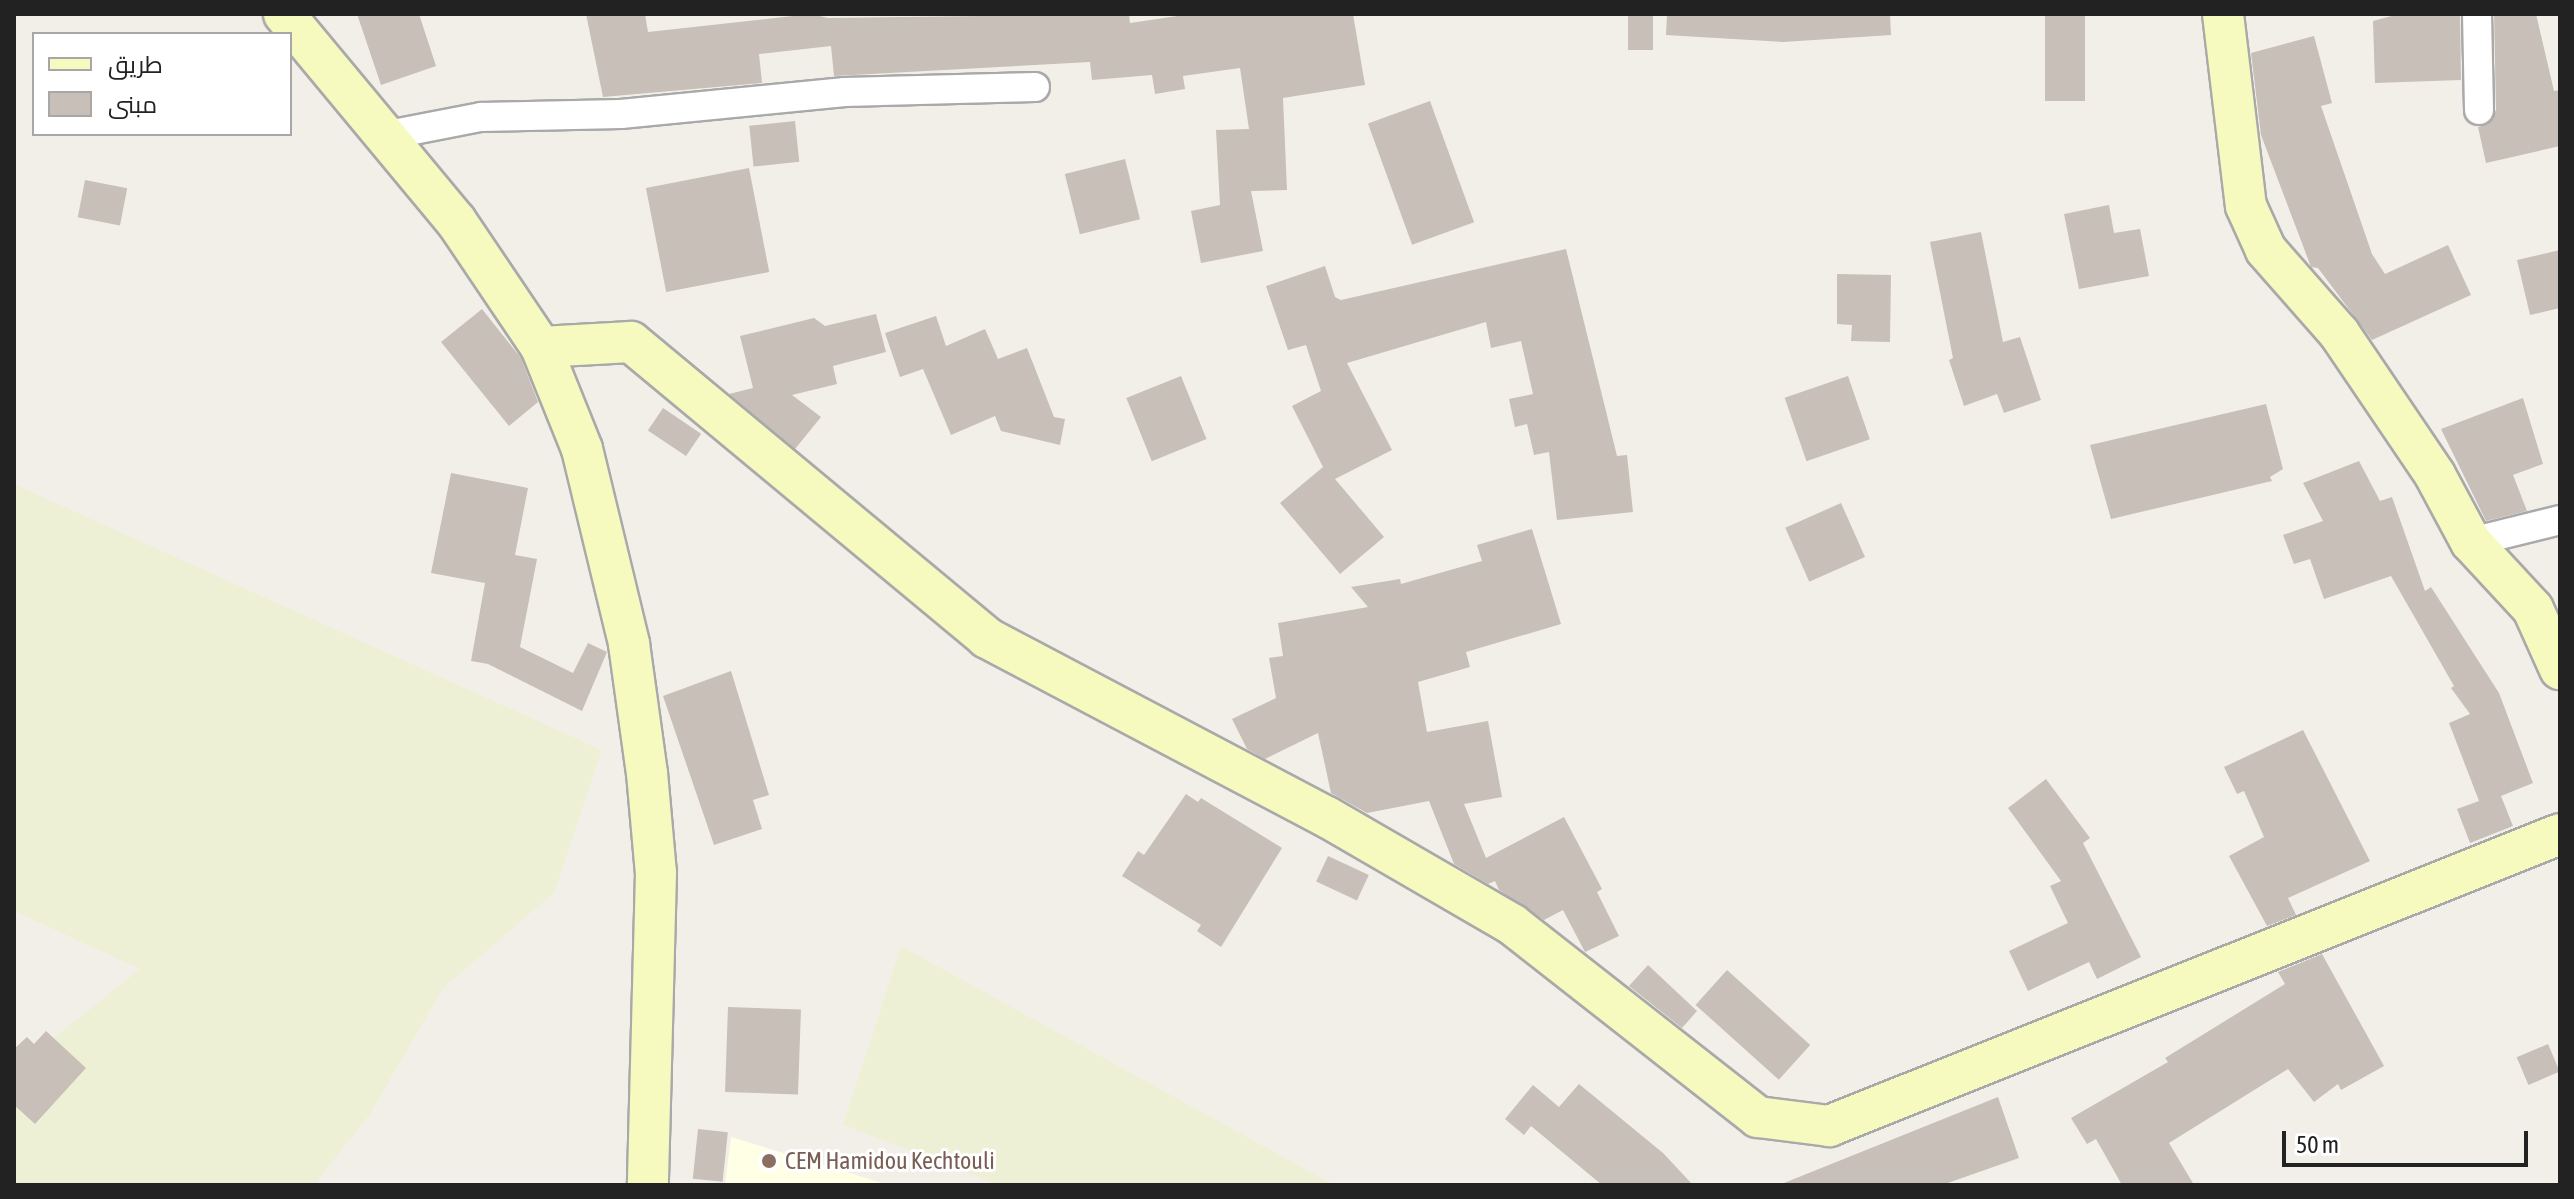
<!DOCTYPE html>
<html>
<head>
<meta charset="utf-8">
<style>
  body { margin:0 }
  #map { position:relative; width:2574px; height:1199px; overflow:hidden; background:#f2efe9; font-family:"Asap Condensed",Cairo,sans-serif }
  div>[style] { position:absolute }
  .education>* { inset:0; background:#ffffe5 }
  .farmland>* { inset:0; background:#eef0d5 }
  .building>* { inset:0; background:#c7bfb8; transform-origin:0 0 }
  .roads { filter:drop-shadow(2px 0 #a9a9a9) drop-shadow(-2px 0 #a9a9a9) drop-shadow(0 2px #a9a9a9) drop-shadow(0 -2px #a9a9a9) }
  .street>* { height:28px; margin:-14px; padding:0 14px; transform-origin:14px; border-radius:14px; background:#fff }
  .secondary>* { height:40px; margin:-20px; padding:0 20px; transform-origin:20px; border-radius:20px; background:#f7fabf }
  .dots>* { width:22px; height:22px; translate:-50% -50%; box-sizing:border-box; border:4px solid #fff; border-radius:50% }
  span { translate:-50% -50%; white-space:nowrap; text-align:center; line-height:1.15; -webkit-text-stroke:6px #fff; paint-order:stroke }
  .education-label { font-size:24px; color:#785e54 }
  .left { translate:0 -50%; text-align:left }
  .frame { position:absolute; inset:0; border:16px solid #222; pointer-events:none }
  .legend { position:absolute; left:32px; top:32px; width:260px; height:104px; box-sizing:border-box; background:#fff; border:2px solid #a7a7a7; margin:0; padding:10px 14px; list-style:none; font-size:24px; color:#222 }
  .legend li { display:flex; align-items:center; gap:16px; height:40px }
  .legend b { width:40px; border:2px solid #a7a7a7 }
  .scale { position:absolute; left:2282px; top:1131px; width:246px; height:36px; box-sizing:border-box; border:4px solid #222; border-top:0; padding-left:10px; font-size:24px; line-height:28px; white-space:nowrap; color:#222; -webkit-text-stroke:6px #fff; paint-order:stroke }
</style>
</head>
<body>
<div id="map">
  <div class="education">
    <div style="clip-path:polygon(731px 1137px,889px 1185px,725px 1185px)"></div>
  </div>
  <div class="farmland">
    <div style="clip-path:polygon(14px 484px,602px 750px,554px 893px,443px 988px,370px 1114px,314px 1185px,14px 1185px,14px 1070px,140px 969px,14px 911px)"></div>
    <div style="clip-path:polygon(901px 946px,1334px 1185px,999px 1185px,843px 1125px)"></div>
  </div>
  <div class="building">
    <div style="clip-path:polygon(357px 14px,419px 14px,436px 66px,381px 85px)"></div>
    <div style="clip-path:polygon(586px 14px,645px 14px,648px 32px,811px 14px,828px 18px,1129px 14px,1130px 23px,1191px 14px,1353px 14px,1365px 85px,1283px 98px,1287px 190px,1251px 191px,1263px 251px,1201px 263px,1191px 211px,1220px 205px,1216px 130px,1249px 129px,1240px 68px,1183px 76px,1185px 89px,1155px 94px,1152px 75px,1092px 80px,1090px 62px,834px 76px,831px 46px,759px 54px,762px 83px,603px 97px)"></div>
    <div style="left:1628px;top:14px;width:25px;height:36px"></div>
    <div style="clip-path:polygon(1667px 14px,1890px 14px,1891px 35px,1783px 42px,1666px 35px)"></div>
    <div style="left:2045px;top:14px;width:40px;height:87px"></div>
    <div style="clip-path:polygon(2399px 14px,2460px 14px,2461px 80px,2375px 83px,2373px 21px)"></div>
    <div style="clip-path:polygon(2494px 14px,2536px 14px,2554px 91px,2560px 90px,2560px 146px,2486px 163px,2478px 127px,2488px 124px,2496px 110px)"></div>
    <div style="clip-path:polygon(2314px 36px,2332px 103px,2321px 106px,2372px 254px,2385px 274px,2448px 245px,2471px 295px,2372px 340px,2318px 268px,2311px 267px,2261px 135px,2251px 53px)"></div>
    <div style="left:1430px;top:101px;width:129px;height:66px;rotate:70deg"></div>
    <div style="left:795px;top:121px;width:41px;height:46px;rotate:84deg"></div>
    <div style="left:1125px;top:159px;width:62px;height:62px;rotate:76deg"></div>
    <div style="left:749px;top:168px;width:106px;height:105px;rotate:79deg"></div>
    <div style="left:85px;top:180px;width:43px;height:38px;rotate:11deg"></div>
    <div style="clip-path:polygon(2109px 205px,2114px 233px,2140px 229px,2149px 276px,2079px 289px,2064px 214px)"></div>
    <div style="clip-path:polygon(1981px 232px,2003px 342px,2020px 337px,2041px 400px,2004px 413px,1997px 394px,1964px 406px,1949px 360px,1953px 358px,1930px 242px)"></div>
    <div style="clip-path:polygon(1566px 249px,1617px 456px,1627px 455px,1633px 512px,1557px 520px,1549px 452px,1534px 455px,1527px 424px,1515px 427px,1509px 399px,1533px 394px,1521px 341px,1491px 348px,1486px 322px,1347px 363px,1392px 450px,1335px 479px,1384px 537px,1340px 574px,1280px 503px,1323px 467px,1292px 406px,1321px 391px,1306px 345px,1288px 350px,1266px 286px,1325px 266px,1335px 297px,1341px 300px)"></div>
    <div style="clip-path:polygon(2560px 250px,2560px 308px,2530px 315px,2517px 260px)"></div>
    <div style="clip-path:polygon(1837px 274px,1891px 275px,1890px 342px,1851px 341px,1852px 325px,1837px 324px)"></div>
    <div style="clip-path:polygon(482px 309px,521px 358px,538px 402px,509px 426px,441px 342px)"></div>
    <div style="clip-path:polygon(876px 314px,886px 352px,833px 366px,837px 384px,792px 395px,821px 417px,795px 449px,729px 394px,753px 388px,740px 336px,814px 318px,825px 326px)"></div>
    <div style="clip-path:polygon(936px 316px,946px 346px,985px 329px,998px 359px,1027px 348px,1054px 417px,1065px 419px,1060px 445px,1001px 431px,995px 416px,951px 435px,923px 369px,900px 377px,885px 333px)"></div>
    <div style="left:1181px;top:376px;width:68px;height:59px;rotate:68deg"></div>
    <div style="left:1848px;top:376px;width:67px;height:67px;rotate:71deg"></div>
    <div style="clip-path:polygon(2523px 398px,2543px 464px,2513px 475px,2527px 511px,2486px 521px,2441px 429px)"></div>
    <div style="clip-path:polygon(2266px 404px,2283px 469px,2270px 477px,2272px 481px,2111px 519px,2090px 445px)"></div>
    <div style="left:663px;top:408px;width:46px;height:27px;rotate:34deg"></div>
    <div style="clip-path:polygon(2359px 461px,2380px 501px,2392px 497px,2425px 591px,2431px 587px,2499px 693px,2533px 783px,2501px 796px,2513px 826px,2470px 843px,2457px 809px,2479px 801px,2449px 723px,2470px 714px,2451px 688px,2454px 686px,2391px 576px,2324px 599px,2310px 559px,2294px 564px,2283px 535px,2323px 521px,2303px 483px)"></div>
    <div style="clip-path:polygon(451px 473px,528px 488px,515px 555px,537px 559px,520px 647px,573px 673px,588px 643px,607px 652px,582px 711px,488px 664px,471px 661px,485px 583px,431px 573px)"></div>
    <div style="left:1841px;top:503px;width:59px;height:61px;rotate:66deg"></div>
    <div style="clip-path:polygon(1532px 529px,1561px 624px,1466px 652px,1470px 667px,1418px 682px,1427px 732px,1488px 721px,1502px 797px,1464px 804px,1486px 858px,1564px 817px,1602px 889px,1597px 892px,1619px 936px,1585px 952px,1563px 910px,1544px 920px,1499px 890px,1495px 881px,1488px 884px,1454px 864px,1429px 801px,1367px 813px,1331px 793px,1318px 733px,1265px 759px,1247px 749px,1232px 719px,1276px 698px,1269px 658px,1283px 656px,1278px 623px,1368px 607px,1351px 587px,1400px 579px,1401px 584px,1482px 561px,1477px 545px)"></div>
    <div style="clip-path:polygon(731px 671px,769px 795px,753px 800px,762px 829px,714px 845px,663px 696px)"></div>
    <div style="clip-path:polygon(2303px 730px,2370px 861px,2288px 898px,2296px 915px,2267px 926px,2229px 856px,2264px 837px,2244px 791px,2237px 794px,2224px 767px)"></div>
    <div style="clip-path:polygon(2046px 779px,2090px 838px,2083px 843px,2141px 957px,2097px 979px,2089px 962px,2028px 991px,2009px 951px,2068px 923px,2050px 886px,2061px 881px,2008px 808px)"></div>
    <div style="clip-path:polygon(1186px 794px,1198px 802px,1201px 798px,1282px 848px,1221px 947px,1197px 931px,1201px 925px,1122px 876px,1138px 851px,1144px 855px)"></div>
    <div style="left:1328px;top:856px;width:45px;height:28px;rotate:25deg"></div>
    <div style="clip-path:polygon(2322px 954px,2384px 1066px,2341px 1090px,2338px 1084px,2314px 1102px,2288px 1069px,2169px 1143px,2194px 1185px,2122px 1185px,2096px 1139px,2087px 1144px,2071px 1118px,2168px 1062px,2165px 1058px,2285px 984px,2278px 972px)"></div>
    <div style="clip-path:polygon(1648px 965px,1697px 1011px,1682px 1028px,1629px 986px)"></div>
    <div style="left:1727px;top:970px;width:112px;height:47px;rotate:42deg"></div>
    <div style="left:728px;top:1007px;width:73px;height:85px;rotate:2deg"></div>
    <div style="clip-path:polygon(46px 1031px,86px 1068px,35px 1124px,14px 1105px,14px 1049px,27px 1037px,34px 1044px)"></div>
    <div style="left:2548px;top:1044px;width:30px;height:34px;rotate:67deg"></div>
    <div style="clip-path:polygon(1579px 1084px,1663px 1153px,1693px 1185px,1602px 1185px,1531px 1126px,1524px 1135px,1505px 1119px,1533px 1085px,1559px 1107px)"></div>
    <div style="clip-path:polygon(1998px 1097px,2019px 1158px,1942px 1185px,1779px 1185px)"></div>
    <div style="left:698px;top:1129px;width:30px;height:50px;rotate:6deg"></div>
  </div>
  <div class="roads">
    <div class="street">
      <div style="left:2477px;top:14px;width:96px;rotate:88.8deg"></div>
      <div style="left:388px;top:135px;width:95px;rotate:-11deg"></div>
      <div style="left:481px;top:117px;width:140px;rotate:-1.2deg"></div>
      <div style="left:621px;top:114px;width:225px;rotate:-5.6deg"></div>
      <div style="left:845px;top:92px;width:190px;rotate:-1.5deg"></div>
      <div style="left:2471px;top:542px;width:92px;rotate:-13.9deg"></div>
    </div>
    <div class="secondary">
      <div style="left:284px;top:14px;width:269px;rotate:50.3deg"></div>
      <div style="left:456px;top:221px;width:152px;rotate:56deg"></div>
      <div style="left:541px;top:347px;width:110px;rotate:68.1deg"></div>
      <div style="left:582px;top:449px;width:201px;rotate:76.4deg"></div>
      <div style="left:629px;top:644px;width:130px;rotate:82.1deg"></div>
      <div style="left:647px;top:773px;width:100px;rotate:84.9deg"></div>
      <div style="left:656px;top:873px;width:312px;rotate:91.5deg"></div>
      <div style="left:2223px;top:14px;width:193px;rotate:83.2deg"></div>
      <div style="left:2246px;top:206px;width:48px;rotate:65.6deg"></div>
      <div style="left:2266px;top:250px;width:111px;rotate:48.7deg"></div>
      <div style="left:2339px;top:333px;width:171px;rotate:55.9deg"></div>
      <div style="left:2435px;top:475px;width:76px;rotate:61.8deg"></div>
      <div style="left:2471px;top:542px;width:91px;rotate:47.2deg"></div>
      <div style="left:2533px;top:609px;width:66px;rotate:65.8deg"></div>
      <div style="left:541px;top:347px;width:90px;rotate:-3.2deg"></div>
      <div style="left:631px;top:342px;width:463px;rotate:39.7deg"></div>
      <div style="left:987px;top:638px;width:384px;rotate:27.8deg"></div>
      <div style="left:1327px;top:817px;width:215px;rotate:30.1deg"></div>
      <div style="left:1513px;top:925px;width:311px;rotate:38.1deg"></div>
      <div style="left:1758px;top:1117px;width:72px;rotate:7.2deg"></div>
      <div style="left:1829px;top:1126px;width:787px;rotate:-21.77deg"></div>
    </div>
  </div>
  <div class="dots">
    <div style="left:769px;top:1161px;background:#8d6e63"></div>
  </div>
  <div class="education-label">
    <span class="left" style="left:785px;top:1161px">CEM Hamidou Kechtouli</span>
  </div>
  <div class="frame"></div>
  <ul class="legend">
  <li><b style="height:10px;background:#f7fabf"></b>طريق</li>
  <li><b style="height:22px;background:#c7bfb8"></b>مبنى</li>
  </ul>
  <div class="scale">50 m</div>
</div>
</body>
</html>
